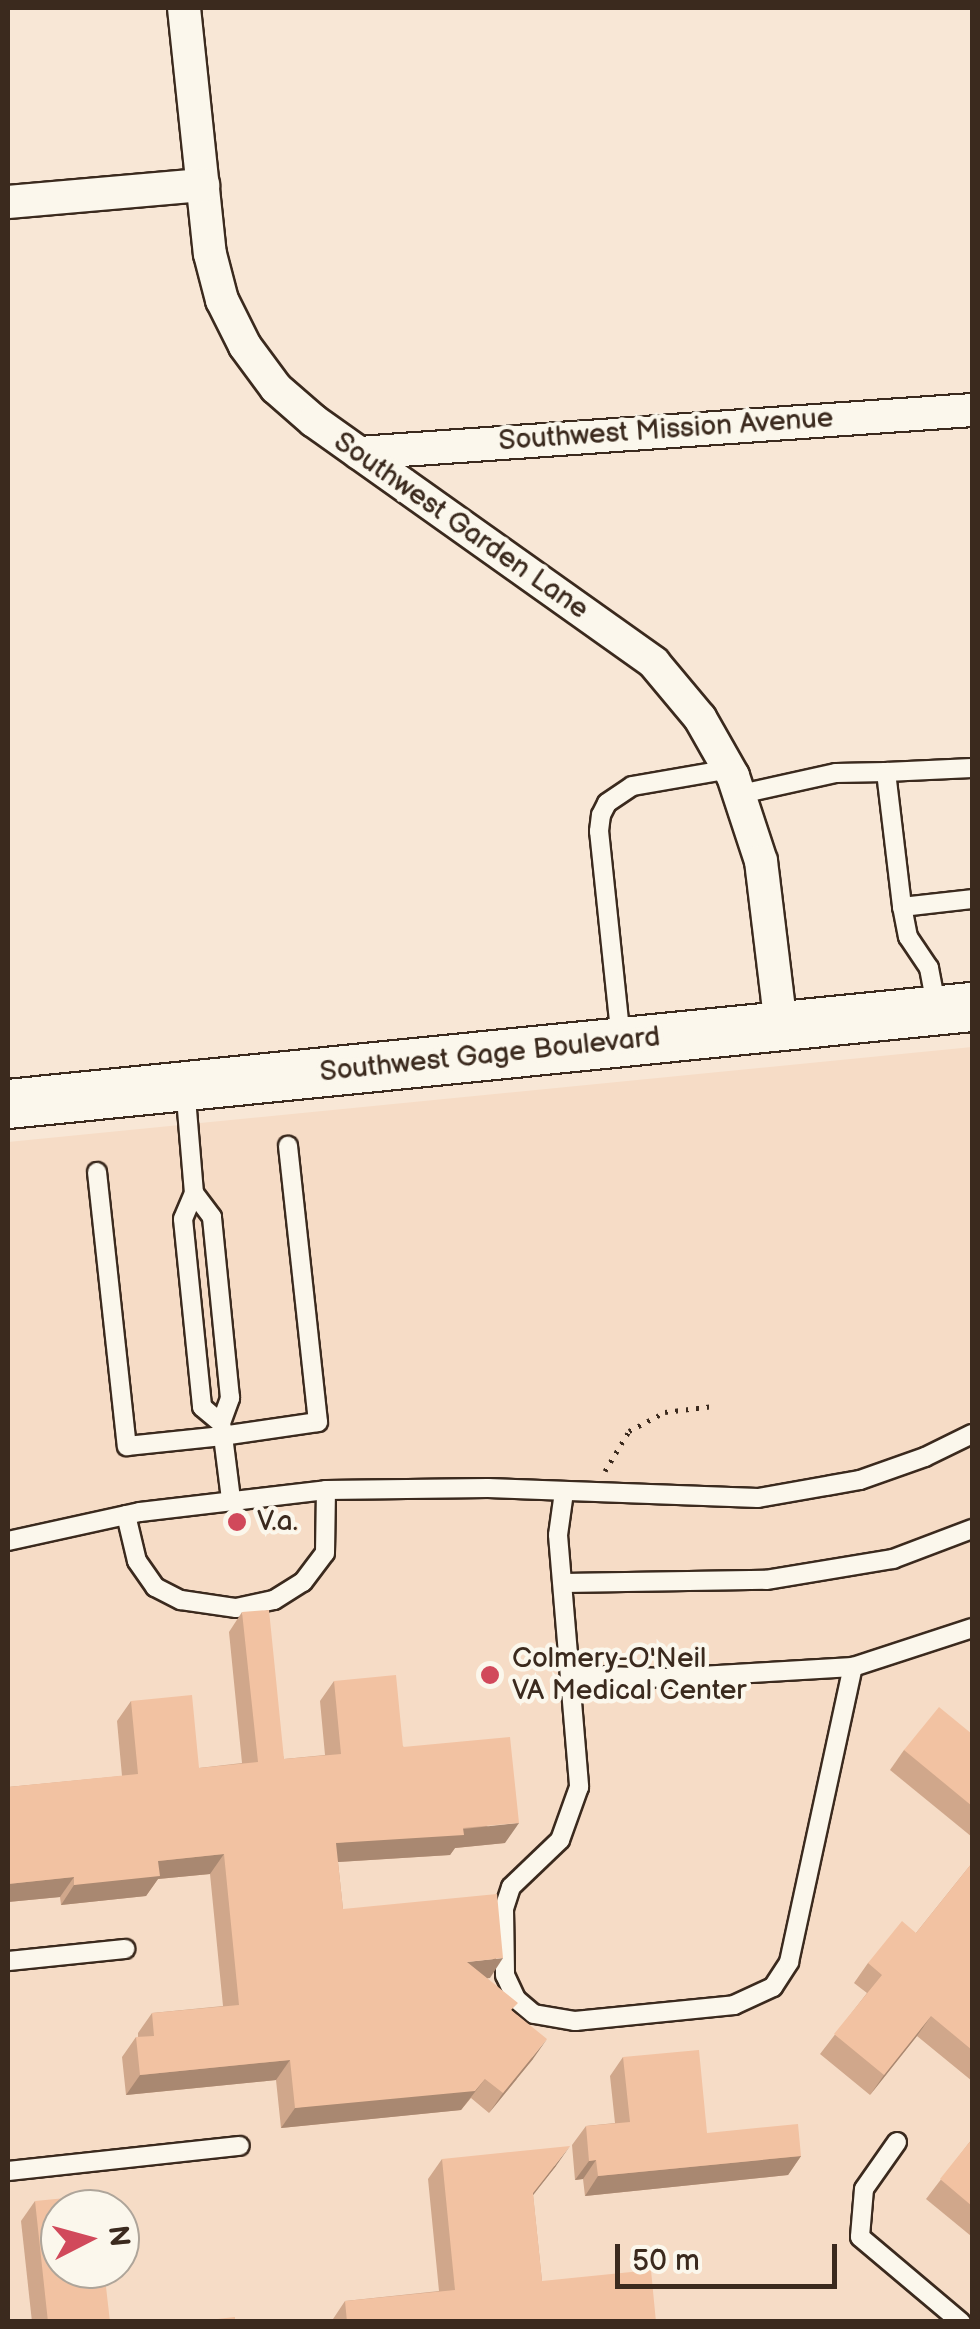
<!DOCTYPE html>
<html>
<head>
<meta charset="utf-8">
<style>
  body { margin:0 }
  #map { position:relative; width:980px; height:2329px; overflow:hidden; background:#f8e7d6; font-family:"Balsamiq Sans",sans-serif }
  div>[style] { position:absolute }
  .built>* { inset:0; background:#f6dcc6 }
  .path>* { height:5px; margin-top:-2.5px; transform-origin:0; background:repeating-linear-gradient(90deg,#3b2a1e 0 2.5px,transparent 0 10.5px) }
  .roads { filter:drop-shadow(2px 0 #3b2a1e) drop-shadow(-2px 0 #3b2a1e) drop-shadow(0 2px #3b2a1e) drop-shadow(0 -2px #3b2a1e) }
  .lane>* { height:18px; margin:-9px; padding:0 9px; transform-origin:9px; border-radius:9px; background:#fbf7ec }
  .street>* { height:32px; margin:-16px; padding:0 16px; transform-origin:16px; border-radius:16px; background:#fbf7ec }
  .secondary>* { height:48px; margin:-24px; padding:0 24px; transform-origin:24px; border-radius:24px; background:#fbf7ec }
  .wall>* { inset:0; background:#d0a78b }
  .shaded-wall>* { inset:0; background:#a98871 }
  .building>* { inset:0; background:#f2c2a2 }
  .dots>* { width:28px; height:28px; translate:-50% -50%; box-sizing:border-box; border:5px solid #fbf7ec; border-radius:50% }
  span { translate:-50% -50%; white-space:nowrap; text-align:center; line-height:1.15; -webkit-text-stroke:9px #fbf7ec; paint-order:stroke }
  .street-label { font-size:28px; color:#3b2a1e }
  .poi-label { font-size:28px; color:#3b2a1e }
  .left { translate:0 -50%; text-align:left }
  .frame { position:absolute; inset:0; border:10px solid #3b2a1e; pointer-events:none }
  .north { position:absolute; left:40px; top:2189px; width:100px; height:100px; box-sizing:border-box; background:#fbf7ec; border:2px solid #aea59a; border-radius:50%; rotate:84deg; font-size:28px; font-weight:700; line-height:40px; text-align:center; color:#3b2a1e }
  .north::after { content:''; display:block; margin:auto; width:35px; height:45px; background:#d1495b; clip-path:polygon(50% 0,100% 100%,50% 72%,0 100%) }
  .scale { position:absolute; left:615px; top:2244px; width:222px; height:45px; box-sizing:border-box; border:5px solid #3b2a1e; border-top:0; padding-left:12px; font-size:30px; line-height:35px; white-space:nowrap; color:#3b2a1e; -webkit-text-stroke:8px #fbf7ec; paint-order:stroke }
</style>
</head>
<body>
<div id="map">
  <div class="built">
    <div style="clip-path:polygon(evenodd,972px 1047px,972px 2321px,8px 2322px,8px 1142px,972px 1047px,60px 2209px,120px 2209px,120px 2269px,60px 2269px,60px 2209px)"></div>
  </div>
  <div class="path">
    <div style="left:605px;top:1471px;width:47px;rotate:-59deg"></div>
    <div style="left:629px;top:1431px;width:41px;rotate:-27.8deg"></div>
    <div style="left:665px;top:1412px;width:49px;rotate:-7deg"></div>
  </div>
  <div class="roads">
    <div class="lane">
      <div style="left:886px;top:772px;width:86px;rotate:-2.7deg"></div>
      <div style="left:741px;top:794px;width:97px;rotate:-12.5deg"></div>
      <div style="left:836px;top:773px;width:50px;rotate:-1.1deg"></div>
      <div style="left:886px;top:772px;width:136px;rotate:83.2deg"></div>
      <div style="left:937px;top:1010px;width:43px;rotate:-100.8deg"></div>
      <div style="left:929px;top:968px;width:37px;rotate:-124deg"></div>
      <div style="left:908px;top:937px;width:31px;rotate:-101deg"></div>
      <div style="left:902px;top:907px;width:70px;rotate:-6.5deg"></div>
      <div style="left:621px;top:1040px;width:210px;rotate:-96deg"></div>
      <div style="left:599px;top:831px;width:16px;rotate:-83deg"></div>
      <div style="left:601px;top:815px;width:13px;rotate:-63deg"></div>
      <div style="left:607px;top:803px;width:30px;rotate:-34deg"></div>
      <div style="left:632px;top:786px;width:99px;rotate:-9.8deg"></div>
      <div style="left:185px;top:1086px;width:107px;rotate:85.2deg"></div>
      <div style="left:194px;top:1193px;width:28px;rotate:113deg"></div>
      <div style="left:183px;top:1219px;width:189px;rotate:84.2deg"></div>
      <div style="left:202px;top:1407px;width:25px;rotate:40deg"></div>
      <div style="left:221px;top:1423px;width:27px;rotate:-70deg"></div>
      <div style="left:230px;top:1398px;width:182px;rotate:-95.7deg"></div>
      <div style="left:212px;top:1217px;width:30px;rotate:-127deg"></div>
      <div style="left:97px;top:1172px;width:276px;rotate:83.8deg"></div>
      <div style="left:127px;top:1446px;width:96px;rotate:-6deg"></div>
      <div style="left:222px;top:1436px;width:97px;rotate:-8.3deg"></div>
      <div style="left:318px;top:1422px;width:278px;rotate:-96.2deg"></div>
      <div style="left:222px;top:1428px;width:72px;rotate:82.8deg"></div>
      <div style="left:564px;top:1492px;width:43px;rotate:97.9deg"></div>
      <div style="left:558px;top:1535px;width:253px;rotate:85.2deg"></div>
      <div style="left:579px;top:1787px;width:56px;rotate:109.7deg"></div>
      <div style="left:560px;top:1840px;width:68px;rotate:136.2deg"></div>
      <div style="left:511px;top:1887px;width:23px;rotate:108deg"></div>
      <div style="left:504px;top:1909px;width:66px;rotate:89.1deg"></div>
      <div style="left:505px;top:1975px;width:26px;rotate:65deg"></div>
      <div style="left:516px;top:1999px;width:23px;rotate:40deg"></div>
      <div style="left:534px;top:2014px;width:42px;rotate:9.7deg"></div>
      <div style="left:575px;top:2021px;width:160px;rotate:-5.7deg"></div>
      <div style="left:734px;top:2005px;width:43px;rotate:-24.8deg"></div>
      <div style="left:773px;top:1987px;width:30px;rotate:-57deg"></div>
      <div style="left:789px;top:1962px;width:302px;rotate:-77.8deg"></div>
      <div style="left:853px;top:1667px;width:125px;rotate:-18.1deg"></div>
      <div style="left:126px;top:1515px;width:47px;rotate:76.6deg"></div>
      <div style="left:137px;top:1561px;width:32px;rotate:55deg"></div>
      <div style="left:155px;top:1587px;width:29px;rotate:27deg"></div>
      <div style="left:181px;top:1600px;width:56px;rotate:8.3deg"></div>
      <div style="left:236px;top:1608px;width:39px;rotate:-12deg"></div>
      <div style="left:274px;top:1600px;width:34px;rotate:-32deg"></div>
      <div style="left:303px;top:1582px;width:36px;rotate:-53deg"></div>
      <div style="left:325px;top:1553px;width:63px;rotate:-89.1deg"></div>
      <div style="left:8px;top:1541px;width:135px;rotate:-12.4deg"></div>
      <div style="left:140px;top:1512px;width:187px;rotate:-6.7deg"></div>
      <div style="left:326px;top:1490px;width:162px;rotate:-0.7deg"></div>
      <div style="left:488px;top:1488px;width:270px;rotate:2.1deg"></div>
      <div style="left:758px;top:1498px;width:104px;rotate:-10deg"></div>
      <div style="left:860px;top:1480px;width:69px;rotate:-19.5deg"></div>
      <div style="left:925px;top:1457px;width:52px;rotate:-26.1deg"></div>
      <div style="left:564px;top:1583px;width:202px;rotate:-0.9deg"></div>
      <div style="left:766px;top:1580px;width:129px;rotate:-9.4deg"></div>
      <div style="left:893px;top:1559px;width:85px;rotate:-20.8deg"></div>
      <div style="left:571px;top:1675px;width:96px;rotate:1.8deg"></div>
      <div style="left:667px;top:1678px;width:186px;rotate:-3.4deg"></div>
      <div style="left:8px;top:1961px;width:118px;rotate:-5.9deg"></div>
      <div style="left:897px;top:2142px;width:57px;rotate:125.1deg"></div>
      <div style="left:864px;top:2189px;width:48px;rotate:94.8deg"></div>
      <div style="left:860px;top:2237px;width:132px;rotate:40.1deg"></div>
      <div style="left:8px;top:2171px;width:233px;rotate:-6.2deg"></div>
    </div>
    <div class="street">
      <div style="left:184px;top:8px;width:247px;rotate:84deg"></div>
      <div style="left:210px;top:254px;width:48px;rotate:75.4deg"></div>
      <div style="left:222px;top:300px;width:51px;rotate:63.4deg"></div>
      <div style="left:245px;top:346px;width:52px;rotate:53.6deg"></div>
      <div style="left:276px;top:388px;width:50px;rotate:41deg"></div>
      <div style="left:314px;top:421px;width:417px;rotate:35.4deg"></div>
      <div style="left:654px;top:663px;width:72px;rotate:50.1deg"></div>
      <div style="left:700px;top:718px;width:67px;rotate:60.4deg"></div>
      <div style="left:733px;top:776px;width:89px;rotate:71.8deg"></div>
      <div style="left:761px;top:861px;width:166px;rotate:83.1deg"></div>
      <div style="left:8px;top:202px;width:196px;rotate:-5deg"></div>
      <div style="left:359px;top:453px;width:615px;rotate:-4.01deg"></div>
    </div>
    <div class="secondary">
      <div style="left:8px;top:1104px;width:969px;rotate:-5.75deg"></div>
    </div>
  </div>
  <div class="wall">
    <div style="clip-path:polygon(242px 1612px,284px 1759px,325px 1755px,320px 1701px,334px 1681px,505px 1843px,455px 1848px,450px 1855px,338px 1862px,343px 1909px,490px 1978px,487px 1978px,512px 2011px,533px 2059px,489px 2113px,471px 2098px,461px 2110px,281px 2128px,276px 2080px,126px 2095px,122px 2057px,136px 2037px,138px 2037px,138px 2033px,152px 2013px,223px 2006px,210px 1874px,158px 1879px,146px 1896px,61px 1905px,60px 1897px,8px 1902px,8px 1787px,122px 1776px,117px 1721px,131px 1701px,199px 1768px,242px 1763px,229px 1632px)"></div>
    <div style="clip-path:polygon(972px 1734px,972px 1837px,890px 1770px,904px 1750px)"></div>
    <div style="clip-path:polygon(972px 1863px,972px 2081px,917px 2036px,870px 2095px,820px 2054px,867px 1993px,854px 1983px,868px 1963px,916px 1933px)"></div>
    <div style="clip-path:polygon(623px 2057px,707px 2133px,801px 2156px,788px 2175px,585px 2196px,583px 2179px,575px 2180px,572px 2145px,586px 2126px,615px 2123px,610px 2076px)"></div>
    <div style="clip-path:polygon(972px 2139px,972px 2234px,971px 2236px,926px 2199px)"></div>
    <div style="clip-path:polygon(442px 2159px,556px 2166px,533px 2195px,542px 2281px,656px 2322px,331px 2322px,345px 2301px,439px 2291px,428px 2179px)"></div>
    <div style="clip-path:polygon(35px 2201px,110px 2322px,32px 2322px,21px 2221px)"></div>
  </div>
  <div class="shaded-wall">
    <div style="clip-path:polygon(519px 1823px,505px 1843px,455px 1848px,450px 1855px,322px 1863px,336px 1843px)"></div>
    <div style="clip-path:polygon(224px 1854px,210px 1874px,158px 1879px,146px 1896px,61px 1905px,74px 1885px,158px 1861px)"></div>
    <div style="clip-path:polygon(74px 1877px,60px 1897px,8px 1902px,8px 1884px)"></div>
    <div style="clip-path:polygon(503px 1958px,490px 1978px,453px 1982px,467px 1962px)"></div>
    <div style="clip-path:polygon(931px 2016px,917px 2036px,870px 2095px,884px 2075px)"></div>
    <div style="clip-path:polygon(547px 2039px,533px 2059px,489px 2113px,503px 2093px)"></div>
    <div style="clip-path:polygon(290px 2060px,276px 2080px,126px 2095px,140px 2075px)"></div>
    <div style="clip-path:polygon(485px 2079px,461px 2110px,281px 2128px,295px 2108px)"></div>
    <div style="clip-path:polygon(570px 2146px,556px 2166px,519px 2213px,533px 2193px)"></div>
    <div style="clip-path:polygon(801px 2156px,788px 2175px,585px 2196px,598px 2176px)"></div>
    <div style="clip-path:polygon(596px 2160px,583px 2179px,575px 2180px,589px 2161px)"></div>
  </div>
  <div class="building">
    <div style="clip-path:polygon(269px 1610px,284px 1759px,341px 1754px,334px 1681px,396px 1675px,403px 1747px,510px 1737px,519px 1823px,463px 1828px,464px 1835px,336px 1843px,343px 1909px,497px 1894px,503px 1958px,467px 1962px,518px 2003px,511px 2010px,547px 2039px,503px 2093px,485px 2079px,475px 2091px,295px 2108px,290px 2060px,140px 2075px,136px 2037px,154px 2036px,152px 2013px,239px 2005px,224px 1854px,158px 1861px,160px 1876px,74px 1885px,74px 1877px,8px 1884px,8px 1787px,138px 1774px,131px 1701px,192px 1695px,199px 1768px,258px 1762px,242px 1612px)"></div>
    <div style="clip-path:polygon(939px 1707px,972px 1734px,972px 1806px,904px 1750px)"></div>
    <div style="clip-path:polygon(972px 1863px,972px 2050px,931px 2016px,884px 2075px,834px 2034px,882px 1975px,868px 1963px,902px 1921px,916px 1933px)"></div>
    <div style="clip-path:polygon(699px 2050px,707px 2133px,798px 2124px,801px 2156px,598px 2176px,596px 2160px,589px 2161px,586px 2126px,630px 2122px,623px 2057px)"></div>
    <div style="clip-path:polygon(972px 2139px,972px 2206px,940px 2179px)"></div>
    <div style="clip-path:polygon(570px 2146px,533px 2193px,542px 2281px,651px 2270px,656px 2322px,347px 2322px,345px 2301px,455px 2290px,442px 2159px)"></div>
    <div style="clip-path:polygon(97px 2195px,98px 2209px,60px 2209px,60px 2269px,104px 2269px,110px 2322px,48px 2322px,35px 2201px)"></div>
    <div style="clip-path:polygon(235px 2317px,235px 2322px,191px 2322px)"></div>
  </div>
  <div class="dots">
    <div style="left:237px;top:1522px;background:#d1495b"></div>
    <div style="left:490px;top:1675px;background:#d1495b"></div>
  </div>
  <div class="street-label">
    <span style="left:666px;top:430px;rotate:-4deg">Southwest Mission Avenue</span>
    <span style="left:461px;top:526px;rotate:35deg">Southwest Garden Lane</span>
    <span style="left:490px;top:1055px;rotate:-6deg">Southwest Gage Boulevard</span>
  </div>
  <div class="poi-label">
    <span class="left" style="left:257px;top:1522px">V.a.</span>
    <span class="left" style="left:512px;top:1675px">Colmery-O'Neil<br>VA Medical Center</span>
  </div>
  <div class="frame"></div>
  <div class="north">N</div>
  <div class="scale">50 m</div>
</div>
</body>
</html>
